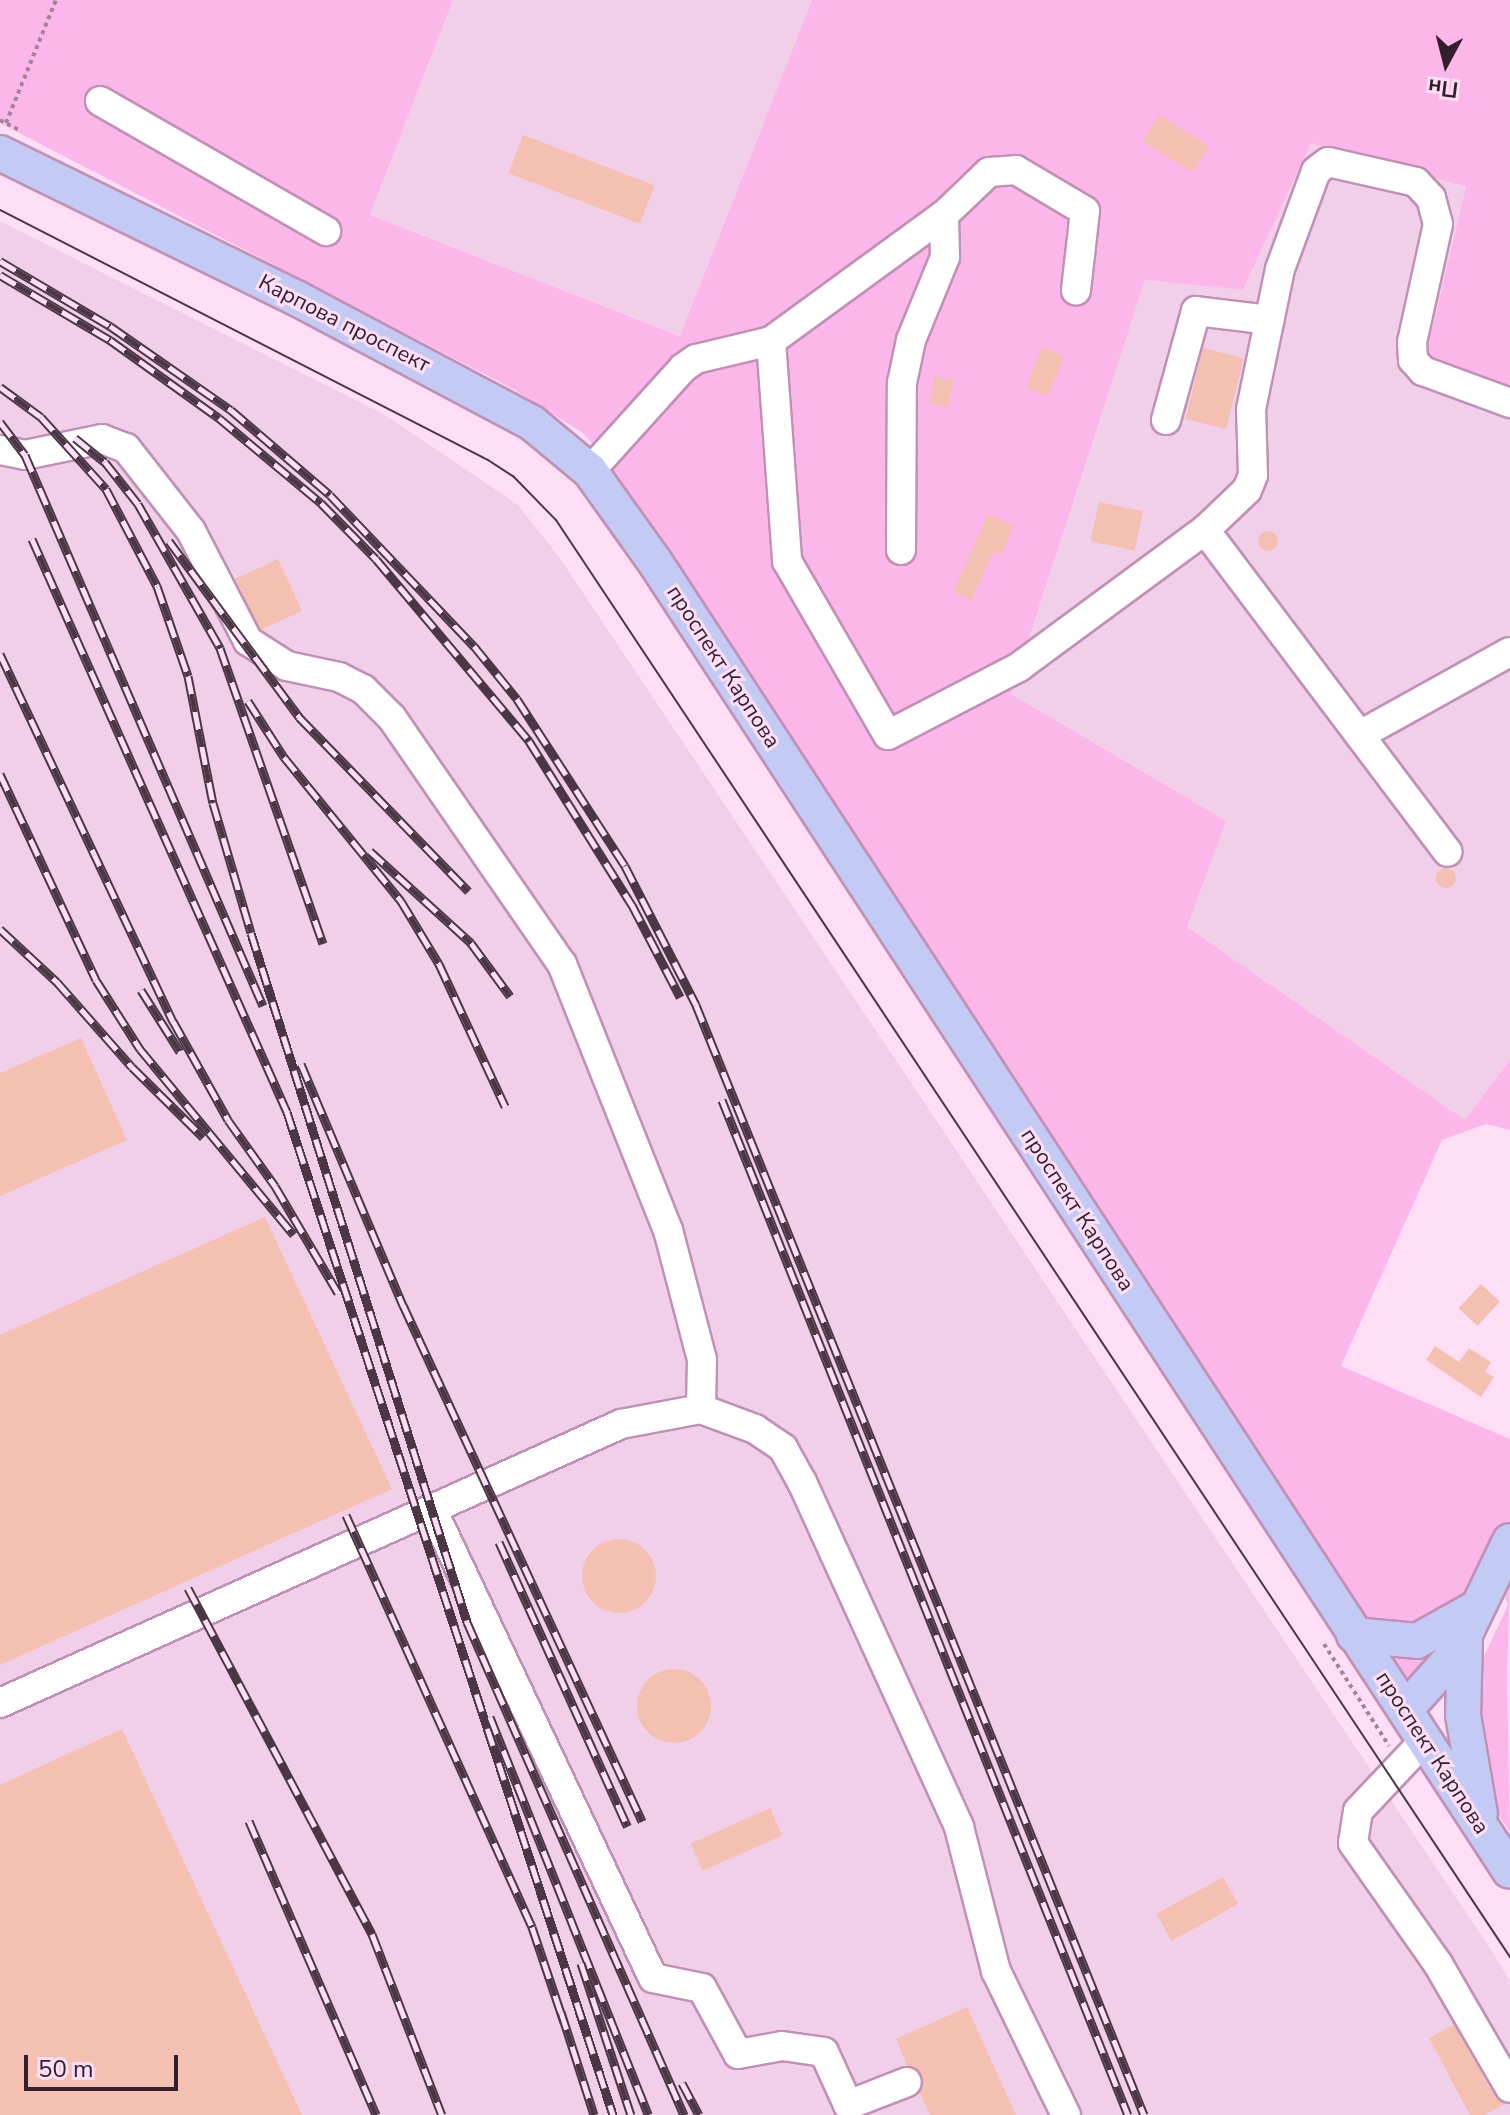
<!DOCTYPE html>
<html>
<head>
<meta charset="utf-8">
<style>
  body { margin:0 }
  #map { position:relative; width:1510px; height:2115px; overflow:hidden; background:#fedef5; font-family:"Nunito Sans",sans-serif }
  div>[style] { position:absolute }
  .built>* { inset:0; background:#f2cfe8 }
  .green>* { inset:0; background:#fcb7ea }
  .building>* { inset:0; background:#f3c0b2; transform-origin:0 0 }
  .round { border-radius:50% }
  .path>* { height:4px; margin-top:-2px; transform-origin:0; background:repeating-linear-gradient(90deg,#9f8597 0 4px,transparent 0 8px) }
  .roads { filter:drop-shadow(2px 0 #c190b5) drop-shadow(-2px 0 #c190b5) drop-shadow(0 2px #c190b5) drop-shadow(0 -2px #c190b5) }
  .minor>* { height:28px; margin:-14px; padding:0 14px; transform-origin:14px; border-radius:14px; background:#fff }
  .major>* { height:34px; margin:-17px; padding:0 17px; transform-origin:17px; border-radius:17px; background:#c3caf4 }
  .tram>* { height:2px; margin:-1px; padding:0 1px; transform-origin:1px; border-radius:1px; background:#4b3645 }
  .rail>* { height:9px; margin-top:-4.5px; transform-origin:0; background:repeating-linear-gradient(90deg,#fedef5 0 18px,#4b3645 0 36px); box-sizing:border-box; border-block:2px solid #4b3645 }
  span { translate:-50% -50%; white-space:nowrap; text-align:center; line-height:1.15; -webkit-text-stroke:6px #fedef5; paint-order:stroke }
  .street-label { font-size:22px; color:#321f2d }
  .north { position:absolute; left:1406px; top:24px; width:80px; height:80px; -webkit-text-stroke:6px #fedef5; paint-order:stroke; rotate:187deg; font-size:22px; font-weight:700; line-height:32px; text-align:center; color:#321f2d }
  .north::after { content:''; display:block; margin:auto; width:28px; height:36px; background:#321f2d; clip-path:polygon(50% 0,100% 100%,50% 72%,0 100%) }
  .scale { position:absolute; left:24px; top:2055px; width:154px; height:36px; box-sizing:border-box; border:4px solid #321f2d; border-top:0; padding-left:10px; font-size:24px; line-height:28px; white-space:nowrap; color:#321f2d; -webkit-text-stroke:6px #fedef5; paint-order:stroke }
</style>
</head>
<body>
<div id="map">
  <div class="built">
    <div style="clip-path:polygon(453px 0,812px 0,681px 336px,370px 215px)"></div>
    <div style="clip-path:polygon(1311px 143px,1466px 187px,1425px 359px,1510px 388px,1510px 1059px,1465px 1121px,1186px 927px,1011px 694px,1145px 279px,1243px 290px)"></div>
    <div style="clip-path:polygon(0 221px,387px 416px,518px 505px,559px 557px,1490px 1948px,1510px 1981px,1510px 2115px,0 2115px)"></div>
  </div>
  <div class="green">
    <div style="clip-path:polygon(0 0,453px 0,370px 215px,680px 336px,812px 0,1510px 0,1510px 388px,1425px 359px,1466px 187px,1311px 143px,1243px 290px,1145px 280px,1011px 694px,1226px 821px,1187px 927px,1465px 1120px,1510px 1059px,1510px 1130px,1486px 1124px,1442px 1140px,1341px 1366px,1510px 1439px,1510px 1541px,1427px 1709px,1366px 1629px,665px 542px,604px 457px,583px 433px,513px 389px,0 123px)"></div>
    <div style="clip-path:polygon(1510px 1580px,1507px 1678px,1510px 1832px,1490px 1803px,1480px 1760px,1479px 1667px,1508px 1605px,1504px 1595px)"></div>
  </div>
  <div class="building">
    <div style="left:1159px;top:115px;width:59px;height:31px;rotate:32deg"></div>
    <div style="left:523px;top:135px;width:141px;height:41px;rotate:21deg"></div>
    <div style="left:1042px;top:347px;width:24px;height:44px;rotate:22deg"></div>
    <div style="left:1203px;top:348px;width:42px;height:73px;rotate:14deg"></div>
    <div style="left:935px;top:376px;width:19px;height:28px;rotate:12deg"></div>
    <div style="left:1099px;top:502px;width:45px;height:40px;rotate:12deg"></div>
    <div style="clip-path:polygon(988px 514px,1014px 526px,1001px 555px,993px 552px,972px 600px,953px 592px)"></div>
    <div class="round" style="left:1258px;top:531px;width:20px;height:20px"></div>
    <div style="left:278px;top:559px;width:57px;height:47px;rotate:65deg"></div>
    <div class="round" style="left:1436px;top:868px;width:20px;height:20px"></div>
    <div style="clip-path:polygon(81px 1038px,127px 1140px,0 1196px,0 1073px)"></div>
    <div style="clip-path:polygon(265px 1217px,392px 1489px,0 1665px,0 1335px)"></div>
    <div style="left:1481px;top:1284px;width:26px;height:33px;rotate:43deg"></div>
    <div style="clip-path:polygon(1435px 1346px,1459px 1362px,1469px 1348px,1491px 1362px,1485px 1372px,1494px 1377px,1481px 1397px,1426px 1360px)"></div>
    <div class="round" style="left:582px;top:1539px;width:74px;height:74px"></div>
    <div class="round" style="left:637px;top:1669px;width:74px;height:74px"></div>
    <div style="clip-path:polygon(122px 1729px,302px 2115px,0 2115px,0 1785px)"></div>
    <div style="left:770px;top:1808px;width:30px;height:87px;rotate:66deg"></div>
    <div style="left:1223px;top:1877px;width:31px;height:76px;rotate:61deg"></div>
    <div style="clip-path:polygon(967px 2007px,1016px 2115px,930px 2115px,920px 2093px,922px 2075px,907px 2065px,896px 2039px)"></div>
    <div style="clip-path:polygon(1454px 2025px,1495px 2097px,1505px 2104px,1484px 2115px,1470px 2115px,1429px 2038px)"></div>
  </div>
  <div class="path">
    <div style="left:0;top:120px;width:21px;rotate:28deg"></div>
    <div style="left:6px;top:123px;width:133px;rotate:-67.9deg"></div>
    <div style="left:1324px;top:1644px;width:121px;rotate:57.5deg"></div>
  </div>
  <div class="roads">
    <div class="minor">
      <div style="left:100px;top:101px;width:261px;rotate:29.9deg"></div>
      <div style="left:771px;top:341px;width:221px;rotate:85.8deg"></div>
      <div style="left:787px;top:561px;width:201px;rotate:59.9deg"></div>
      <div style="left:888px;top:735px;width:148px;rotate:-27.4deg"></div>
      <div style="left:1019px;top:667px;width:231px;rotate:-36.4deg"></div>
      <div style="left:1205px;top:530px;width:58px;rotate:-43.6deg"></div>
      <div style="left:1247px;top:490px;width:16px;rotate:-68deg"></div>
      <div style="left:1253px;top:475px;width:66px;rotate:-91.7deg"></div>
      <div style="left:1251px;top:409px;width:143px;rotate:-78.3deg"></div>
      <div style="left:1280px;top:269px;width:104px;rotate:-69.8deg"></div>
      <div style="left:1316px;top:171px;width:15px;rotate:-37deg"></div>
      <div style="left:1328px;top:162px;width:90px;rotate:12.8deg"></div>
      <div style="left:1416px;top:182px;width:22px;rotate:47deg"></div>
      <div style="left:1431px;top:198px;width:27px;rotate:75deg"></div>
      <div style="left:1438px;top:224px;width:121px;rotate:102.4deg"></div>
      <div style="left:1412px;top:342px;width:18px;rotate:87deg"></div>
      <div style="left:1413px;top:360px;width:15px;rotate:48deg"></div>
      <div style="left:1423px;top:371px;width:93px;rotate:20.2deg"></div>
      <div style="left:1166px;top:420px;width:113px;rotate:-74.6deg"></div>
      <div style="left:1196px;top:311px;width:74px;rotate:7deg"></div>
      <div style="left:0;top:450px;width:25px;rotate:11deg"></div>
      <div style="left:25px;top:455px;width:79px;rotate:-11.7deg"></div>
      <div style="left:102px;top:439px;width:26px;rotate:21deg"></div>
      <div style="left:126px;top:448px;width:105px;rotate:51.9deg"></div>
      <div style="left:191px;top:531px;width:124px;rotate:62.6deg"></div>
      <div style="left:248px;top:641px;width:46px;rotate:32.7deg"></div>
      <div style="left:287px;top:666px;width:53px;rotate:11.9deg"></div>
      <div style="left:339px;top:677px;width:27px;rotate:27deg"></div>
      <div style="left:363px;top:689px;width:41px;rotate:45deg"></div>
      <div style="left:392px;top:718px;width:299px;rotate:55.4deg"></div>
      <div style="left:562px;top:964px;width:286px;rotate:68.3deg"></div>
      <div style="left:668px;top:1230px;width:134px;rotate:75.3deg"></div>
      <div style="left:702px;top:1360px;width:49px;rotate:91.2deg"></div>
      <div style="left:590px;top:471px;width:139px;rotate:-47.9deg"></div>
      <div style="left:683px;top:368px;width:16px;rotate:-35deg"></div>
      <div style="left:696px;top:359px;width:77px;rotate:-13.5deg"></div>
      <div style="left:771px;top:341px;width:214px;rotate:-36.1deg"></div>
      <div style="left:944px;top:215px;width:62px;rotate:-43.7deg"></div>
      <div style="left:989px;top:172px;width:27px;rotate:-4deg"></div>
      <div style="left:1016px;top:170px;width:80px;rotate:30.7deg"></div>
      <div style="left:1085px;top:211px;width:80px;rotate:96.5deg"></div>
      <div style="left:1205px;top:530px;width:403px;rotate:53deg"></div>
      <div style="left:901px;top:550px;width:167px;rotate:-89.7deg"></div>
      <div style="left:902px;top:383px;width:44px;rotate:-78.2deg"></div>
      <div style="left:911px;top:340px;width:90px;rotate:-67.7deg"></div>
      <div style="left:945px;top:257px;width:42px;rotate:-91.4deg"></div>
      <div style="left:1360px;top:735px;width:171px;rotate:-29deg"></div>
      <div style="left:432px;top:1509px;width:518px;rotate:64.77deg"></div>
      <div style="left:653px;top:1978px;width:50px;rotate:11.5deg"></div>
      <div style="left:702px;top:1988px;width:75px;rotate:61.4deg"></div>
      <div style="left:738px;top:2054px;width:45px;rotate:-10.3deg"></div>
      <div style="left:782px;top:2046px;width:42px;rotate:8.1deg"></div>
      <div style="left:824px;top:2052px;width:58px;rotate:65.6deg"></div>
      <div style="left:848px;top:2105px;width:63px;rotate:-21.3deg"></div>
      <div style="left:0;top:1703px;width:681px;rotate:-24.19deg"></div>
      <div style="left:621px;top:1424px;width:81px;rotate:-10.6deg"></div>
      <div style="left:701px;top:1409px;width:58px;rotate:20.3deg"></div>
      <div style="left:755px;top:1429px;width:34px;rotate:34deg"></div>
      <div style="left:783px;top:1448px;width:39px;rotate:61deg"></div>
      <div style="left:802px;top:1482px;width:379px;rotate:65.5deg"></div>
      <div style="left:959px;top:1827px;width:149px;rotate:75.6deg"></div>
      <div style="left:996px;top:1971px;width:160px;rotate:64.1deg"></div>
      <div style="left:1424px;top:1741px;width:96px;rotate:133.3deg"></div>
      <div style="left:1358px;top:1811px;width:32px;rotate:99deg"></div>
      <div style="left:1353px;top:1843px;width:148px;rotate:54.9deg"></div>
      <div style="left:1438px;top:1964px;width:143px;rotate:59.9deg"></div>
    </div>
    <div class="major">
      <div style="left:0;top:153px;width:332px;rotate:26.1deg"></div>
      <div style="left:298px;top:299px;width:265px;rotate:27.9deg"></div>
      <div style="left:532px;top:423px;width:75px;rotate:39.6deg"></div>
      <div style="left:590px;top:471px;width:112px;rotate:54.5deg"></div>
      <div style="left:655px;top:562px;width:1563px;rotate:56.85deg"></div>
      <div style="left:1354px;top:1635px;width:63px;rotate:5.4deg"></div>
      <div style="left:1417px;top:1641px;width:68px;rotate:-29.2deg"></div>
      <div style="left:1465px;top:1640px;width:75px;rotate:91.5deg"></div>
      <div style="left:1463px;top:1715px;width:100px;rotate:80.3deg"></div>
      <div style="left:1405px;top:1710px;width:76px;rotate:-48.2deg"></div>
      <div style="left:1456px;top:1653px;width:124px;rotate:-64.3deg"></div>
    </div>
  </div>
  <div class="tram">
    <div style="left:0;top:210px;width:548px;rotate:27.13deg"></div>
    <div style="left:488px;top:460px;width:30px;rotate:33deg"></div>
    <div style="left:513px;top:476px;width:62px;rotate:45.7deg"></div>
    <div style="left:556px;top:520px;width:1725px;rotate:56.42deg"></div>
  </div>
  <div class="rail">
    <div style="left:0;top:261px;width:128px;rotate:30.6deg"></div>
    <div style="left:110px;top:326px;width:147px;rotate:34.8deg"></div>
    <div style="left:231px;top:410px;width:130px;rotate:40.6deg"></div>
    <div style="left:330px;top:495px;width:209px;rotate:46.4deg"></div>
    <div style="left:474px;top:646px;width:68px;rotate:50.9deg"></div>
    <div style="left:517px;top:699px;width:199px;rotate:57.1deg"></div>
    <div style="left:625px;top:866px;width:156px;rotate:62.9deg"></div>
    <div style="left:696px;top:1005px;width:1197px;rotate:68.02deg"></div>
    <div style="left:0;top:275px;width:128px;rotate:30.6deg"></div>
    <div style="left:110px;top:340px;width:134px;rotate:35.6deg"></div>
    <div style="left:219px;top:418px;width:133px;rotate:39.8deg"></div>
    <div style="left:321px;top:503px;width:78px;rotate:45.5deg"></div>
    <div style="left:376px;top:559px;width:238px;rotate:49.9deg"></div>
    <div style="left:529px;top:741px;width:194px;rotate:57.9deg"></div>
    <div style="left:632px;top:905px;width:104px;rotate:62.4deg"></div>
    <div style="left:0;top:387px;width:51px;rotate:36.2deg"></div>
    <div style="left:41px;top:417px;width:97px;rotate:47.9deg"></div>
    <div style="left:106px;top:489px;width:110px;rotate:62.3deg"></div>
    <div style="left:157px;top:586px;width:95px;rotate:71deg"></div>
    <div style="left:188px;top:676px;width:129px;rotate:78.9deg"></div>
    <div style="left:213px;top:803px;width:135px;rotate:73.7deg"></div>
    <div style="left:251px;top:933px;width:722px;rotate:72.59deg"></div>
    <div style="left:467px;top:1622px;width:539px;rotate:66.24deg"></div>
    <div style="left:0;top:422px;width:41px;rotate:52.9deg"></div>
    <div style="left:25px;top:455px;width:600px;rotate:66.64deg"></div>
    <div style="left:75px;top:438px;width:38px;rotate:39deg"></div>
    <div style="left:105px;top:462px;width:53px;rotate:51.8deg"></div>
    <div style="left:138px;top:504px;width:166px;rotate:60.3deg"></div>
    <div style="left:220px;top:648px;width:313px;rotate:70.8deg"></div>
    <div style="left:32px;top:539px;width:627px;rotate:66.01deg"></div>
    <div style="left:287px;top:1112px;width:1055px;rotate:71.99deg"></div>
    <div style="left:169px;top:541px;width:219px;rotate:53.5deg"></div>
    <div style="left:299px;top:717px;width:243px;rotate:45.8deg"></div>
    <div style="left:0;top:654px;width:406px;rotate:64.8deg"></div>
    <div style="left:173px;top:1021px;width:113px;rotate:60.9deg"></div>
    <div style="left:228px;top:1120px;width:81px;rotate:54.5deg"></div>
    <div style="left:275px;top:1186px;width:124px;rotate:59.5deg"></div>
    <div style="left:248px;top:701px;width:67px;rotate:57.3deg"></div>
    <div style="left:284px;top:757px;width:186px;rotate:50.9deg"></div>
    <div style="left:401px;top:901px;width:74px;rotate:58.9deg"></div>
    <div style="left:439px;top:964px;width:157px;rotate:65.1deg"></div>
    <div style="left:0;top:774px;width:227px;rotate:65deg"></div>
    <div style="left:96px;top:980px;width:82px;rotate:57.5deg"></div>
    <div style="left:140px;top:1049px;width:241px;rotate:50.4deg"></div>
    <div style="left:370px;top:851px;width:137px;rotate:42.3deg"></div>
    <div style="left:471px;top:943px;width:66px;rotate:53.7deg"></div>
    <div style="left:0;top:929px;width:78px;rotate:42.9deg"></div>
    <div style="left:57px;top:982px;width:113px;rotate:48.6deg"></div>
    <div style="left:132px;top:1067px;width:100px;rotate:44.6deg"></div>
    <div style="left:141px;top:990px;width:73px;rotate:57.8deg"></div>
    <div style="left:301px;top:1064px;width:262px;rotate:67.1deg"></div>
    <div style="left:403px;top:1305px;width:569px;rotate:65.15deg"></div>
    <div style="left:722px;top:1100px;width:1093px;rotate:68.2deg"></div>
    <div style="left:346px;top:1515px;width:452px;rotate:65.7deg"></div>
    <div style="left:532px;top:1927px;width:100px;rotate:71.4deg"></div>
    <div style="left:499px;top:1542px;width:312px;rotate:65.7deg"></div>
    <div style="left:188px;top:1588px;width:392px;rotate:62deg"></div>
    <div style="left:372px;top:1934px;width:194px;rotate:68.9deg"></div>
    <div style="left:490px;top:1717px;width:428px;rotate:68.3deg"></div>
    <div style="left:249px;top:1821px;width:320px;rotate:66.6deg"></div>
    <div style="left:581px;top:1963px;width:160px;rotate:71.8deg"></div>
    <div style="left:561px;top:2012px;width:108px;rotate:72.2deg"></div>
    <div style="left:682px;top:2083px;width:36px;rotate:62deg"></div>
  </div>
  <div class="street-label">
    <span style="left:344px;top:324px;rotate:27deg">Карпова проспект</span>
    <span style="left:723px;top:667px;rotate:57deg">проспект Карпова</span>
    <span style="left:1077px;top:1210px;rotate:57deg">проспект Карпова</span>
    <span style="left:1432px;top:1753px;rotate:57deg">проспект Карпова</span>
  </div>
  <div class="north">Пн</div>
  <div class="scale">50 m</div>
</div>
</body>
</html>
